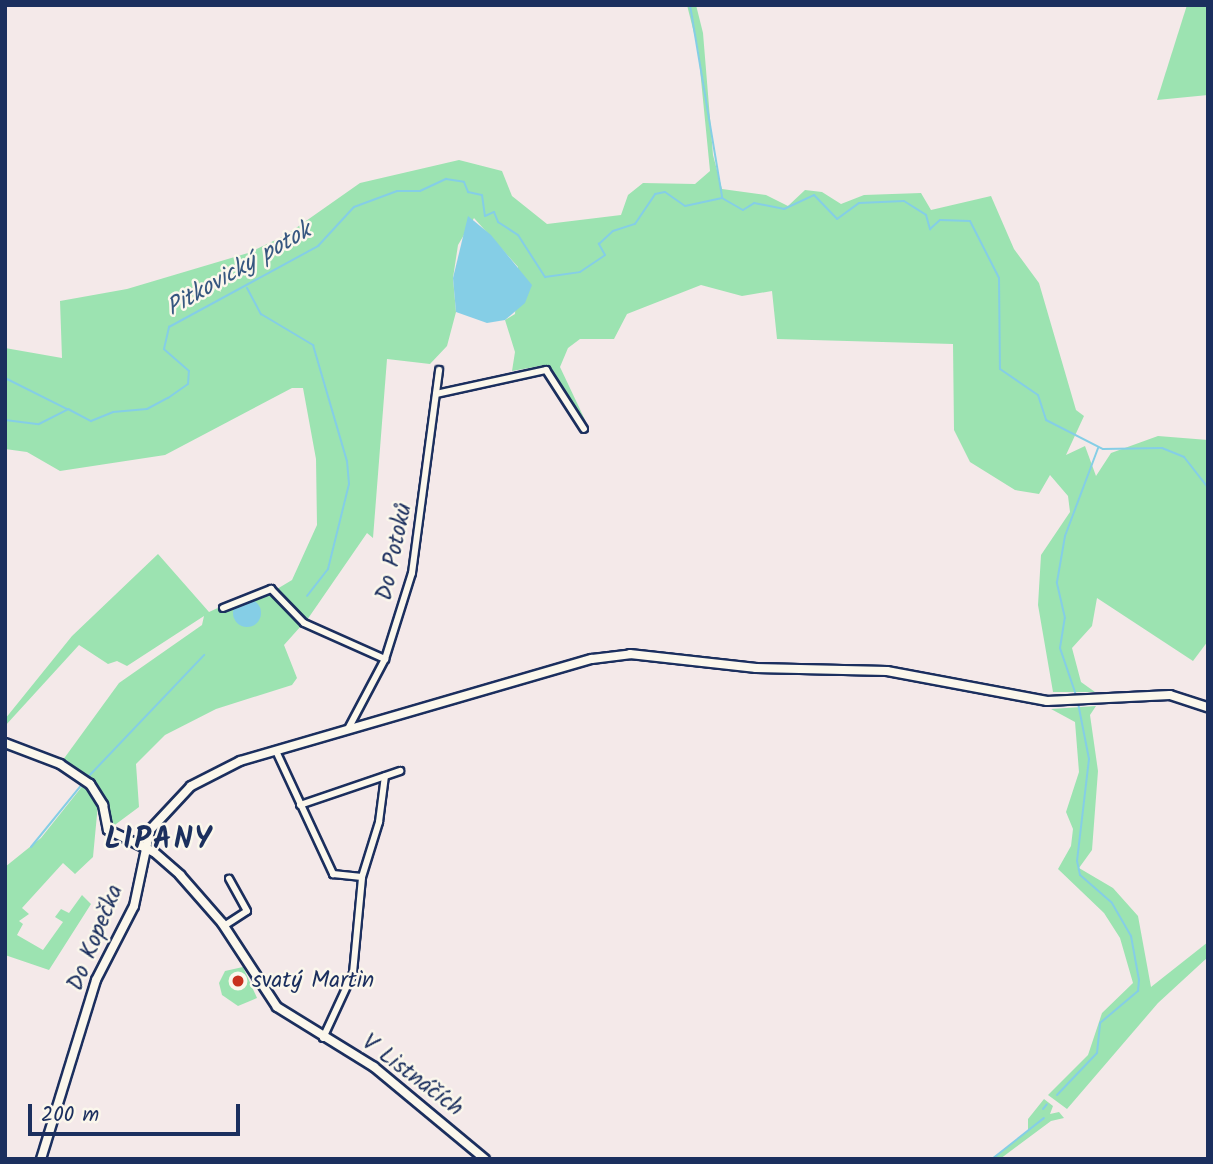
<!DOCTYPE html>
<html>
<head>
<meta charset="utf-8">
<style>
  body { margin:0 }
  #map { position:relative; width:1213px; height:1164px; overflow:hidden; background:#f4e9e9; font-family:Kalam,sans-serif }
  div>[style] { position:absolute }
  .green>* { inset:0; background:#9ce3b1 }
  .water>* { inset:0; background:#85cee6 }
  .round { border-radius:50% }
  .stream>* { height:2px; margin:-1px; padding:0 1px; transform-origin:1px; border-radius:1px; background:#85cee6 }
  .roads { filter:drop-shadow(2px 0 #1b2f5e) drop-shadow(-2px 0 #1b2f5e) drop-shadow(0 2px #1b2f5e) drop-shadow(0 -2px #1b2f5e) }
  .street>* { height:6px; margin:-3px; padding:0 3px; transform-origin:3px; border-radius:3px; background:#fbf7ec }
  .secondary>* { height:8px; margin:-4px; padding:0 4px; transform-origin:4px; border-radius:4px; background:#fbf7ec }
  .dots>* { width:19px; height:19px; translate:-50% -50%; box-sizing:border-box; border:4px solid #fbf7ec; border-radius:50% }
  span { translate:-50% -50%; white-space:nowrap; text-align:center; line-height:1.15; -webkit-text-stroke:5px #fbf7ec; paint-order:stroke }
  .street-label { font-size:23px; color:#1b2f5e }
  .poi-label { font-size:23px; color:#1b2f5e }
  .left { translate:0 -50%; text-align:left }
  .water-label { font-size:24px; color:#365780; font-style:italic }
  .district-label { font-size:30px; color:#1b2f5e; font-weight:700; letter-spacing:2px }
  .frame { position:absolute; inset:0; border:7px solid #1b2f5e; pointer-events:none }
  .scale { position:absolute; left:28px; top:1104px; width:212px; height:32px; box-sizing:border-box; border:4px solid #1b2f5e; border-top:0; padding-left:9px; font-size:21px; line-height:24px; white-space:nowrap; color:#1b2f5e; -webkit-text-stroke:5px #fbf7ec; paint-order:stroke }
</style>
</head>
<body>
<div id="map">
  <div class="green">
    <div style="clip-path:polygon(687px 5px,696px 5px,703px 33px,713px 155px,722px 189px,766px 195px,788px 206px,805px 190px,822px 192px,841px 204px,864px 195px,921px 193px,931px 210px,991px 196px,1014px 249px,1039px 283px,1076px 410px,1084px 416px,1066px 455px,1085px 446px,1096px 476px,1111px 453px,1158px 436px,1208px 440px,1208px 641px,1193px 661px,1097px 598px,1092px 626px,1072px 648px,1081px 682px,1095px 692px,1053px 692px,1038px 605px,1041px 555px,1070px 512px,1068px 496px,1050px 475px,1039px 494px,1015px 490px,970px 462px,954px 430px,953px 344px,777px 339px,772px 291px,742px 296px,701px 285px,627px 314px,614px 339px,580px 339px,568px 348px,560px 367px,586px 422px,545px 365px,512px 371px,515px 352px,505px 320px,515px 314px,518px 267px,474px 218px,458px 245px,453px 278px,456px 312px,447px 346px,430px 364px,387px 359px,373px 538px,367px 533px,307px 620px,277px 589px,292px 580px,317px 525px,316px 459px,303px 388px,292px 388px,165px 455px,60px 471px,27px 452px,5px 449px,5px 348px,62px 358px,60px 301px,127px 289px,248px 253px,286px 235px,360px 183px,459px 160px,502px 171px,512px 196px,547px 224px,621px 215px,628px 195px,643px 183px,695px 184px,710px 171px,698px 49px)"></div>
    <div style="clip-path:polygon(1187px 5px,1208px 5px,1208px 95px,1157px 100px)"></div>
    <div style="clip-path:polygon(158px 554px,209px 612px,259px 589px,271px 593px,301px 626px,284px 645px,297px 678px,292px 685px,216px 709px,165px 735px,136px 764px,139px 807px,108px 830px,99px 795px,60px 764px,119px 683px,202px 625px,204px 616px,127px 666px,117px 661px,108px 664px,79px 645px,5px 726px,5px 719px,72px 636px)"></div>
    <div style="clip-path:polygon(1096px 706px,1090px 715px,1098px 771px,1092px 850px,1079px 868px,1113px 888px,1138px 916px,1151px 987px,1208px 942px,1208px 957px,1158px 1003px,1067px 1109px,1048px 1095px,1088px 1055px,1102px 1013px,1133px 983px,1120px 938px,1104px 913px,1058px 869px,1071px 846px,1073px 829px,1066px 812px,1079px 772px,1075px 722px,1051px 709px)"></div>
    <div style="clip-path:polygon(84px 784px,98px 804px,93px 857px,75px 874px,63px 863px,22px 908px,29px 914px,19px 921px,23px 924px,17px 935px,43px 950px,63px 922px,55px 917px,61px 909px,69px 913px,82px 895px,91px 904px,49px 970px,5px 955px,5px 867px,41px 838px)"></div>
    <div style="clip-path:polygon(243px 967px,257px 998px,238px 1006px,222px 995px,219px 983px,225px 971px)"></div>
    <div style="clip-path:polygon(1044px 1099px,1053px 1106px,1050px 1114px,1059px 1112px,1064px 1118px,1051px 1121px,1000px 1159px,991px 1159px,1028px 1131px,1028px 1119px)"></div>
  </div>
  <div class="water">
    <div style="clip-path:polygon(468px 216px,491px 235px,532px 285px,525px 303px,505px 320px,487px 323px,456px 312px,453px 278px)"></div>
    <div class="round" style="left:233px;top:599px;width:28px;height:28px"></div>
  </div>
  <div class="stream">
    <div style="left:690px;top:5px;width:195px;rotate:80.5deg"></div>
    <div style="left:247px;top:288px;width:30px;rotate:62deg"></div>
    <div style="left:261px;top:314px;width:61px;rotate:30.8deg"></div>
    <div style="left:313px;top:345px;width:121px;rotate:73.7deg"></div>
    <div style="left:347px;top:461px;width:23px;rotate:85deg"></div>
    <div style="left:349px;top:484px;width:88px;rotate:103.9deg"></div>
    <div style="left:328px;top:569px;width:34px;rotate:128deg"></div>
    <div style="left:5px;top:378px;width:69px;rotate:26.6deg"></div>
    <div style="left:5px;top:420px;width:34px;rotate:7deg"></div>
    <div style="left:39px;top:424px;width:33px;rotate:-27deg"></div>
    <div style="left:68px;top:409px;width:26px;rotate:28deg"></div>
    <div style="left:91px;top:421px;width:24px;rotate:-22deg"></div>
    <div style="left:113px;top:412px;width:34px;rotate:-5deg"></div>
    <div style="left:147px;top:409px;width:24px;rotate:-28deg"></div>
    <div style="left:168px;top:398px;width:24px;rotate:-35deg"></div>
    <div style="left:188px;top:384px;width:13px;rotate:-86deg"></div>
    <div style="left:189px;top:371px;width:33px;rotate:-139deg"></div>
    <div style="left:164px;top:349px;width:23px;rotate:-77deg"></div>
    <div style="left:169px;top:327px;width:170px;rotate:-28.5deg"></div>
    <div style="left:318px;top:246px;width:53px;rotate:-47.3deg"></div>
    <div style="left:354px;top:207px;width:46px;rotate:-20.4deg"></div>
    <div style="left:397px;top:191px;width:23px"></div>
    <div style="left:420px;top:191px;width:29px;rotate:-25deg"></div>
    <div style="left:446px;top:179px;width:18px;rotate:9deg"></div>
    <div style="left:464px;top:182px;width:11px;rotate:68deg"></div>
    <div style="left:468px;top:192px;width:14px;rotate:12deg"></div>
    <div style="left:482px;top:195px;width:21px;rotate:82deg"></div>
    <div style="left:485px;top:216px;width:10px;rotate:-24deg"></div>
    <div style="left:494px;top:212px;width:11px;rotate:68deg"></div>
    <div style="left:498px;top:222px;width:24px;rotate:33deg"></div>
    <div style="left:518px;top:235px;width:50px;rotate:57.3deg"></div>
    <div style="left:545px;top:277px;width:35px;rotate:-8deg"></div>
    <div style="left:580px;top:272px;width:30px;rotate:-34deg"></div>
    <div style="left:605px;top:255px;width:13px;rotate:-119deg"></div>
    <div style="left:599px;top:244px;width:19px;rotate:-43deg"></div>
    <div style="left:613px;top:231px;width:23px;rotate:-18deg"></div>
    <div style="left:635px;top:224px;width:36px;rotate:-56deg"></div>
    <div style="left:655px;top:194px;width:10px;rotate:-11deg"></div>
    <div style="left:665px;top:192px;width:24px;rotate:35deg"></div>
    <div style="left:685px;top:206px;width:38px;rotate:-12deg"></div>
    <div style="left:722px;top:198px;width:24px;rotate:30deg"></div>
    <div style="left:743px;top:210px;width:13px;rotate:-32deg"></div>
    <div style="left:754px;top:203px;width:31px;rotate:11deg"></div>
    <div style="left:784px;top:209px;width:33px;rotate:-25deg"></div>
    <div style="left:814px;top:195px;width:33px;rotate:46deg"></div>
    <div style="left:837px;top:219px;width:27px;rotate:-36deg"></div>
    <div style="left:859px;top:203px;width:45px;rotate:-2.5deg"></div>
    <div style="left:904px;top:201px;width:26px;rotate:32deg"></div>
    <div style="left:926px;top:215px;width:15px;rotate:74deg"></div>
    <div style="left:930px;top:229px;width:13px;rotate:-42deg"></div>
    <div style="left:940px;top:220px;width:30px;rotate:2deg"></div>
    <div style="left:970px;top:221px;width:64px;rotate:63deg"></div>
    <div style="left:999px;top:278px;width:91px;rotate:89.4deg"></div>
    <div style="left:1000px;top:369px;width:46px;rotate:34.4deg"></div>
    <div style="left:1038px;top:395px;width:26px;rotate:72deg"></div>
    <div style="left:1046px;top:420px;width:64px;rotate:27deg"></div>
    <div style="left:1103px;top:449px;width:59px;rotate:-1deg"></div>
    <div style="left:1162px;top:448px;width:24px;rotate:22deg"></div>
    <div style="left:1184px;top:457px;width:39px;rotate:52deg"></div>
    <div style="left:1077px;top:698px;width:53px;rotate:-108.8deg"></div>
    <div style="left:1060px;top:648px;width:30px;rotate:-81deg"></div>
    <div style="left:1065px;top:618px;width:37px;rotate:-103deg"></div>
    <div style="left:1057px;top:582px;width:47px;rotate:-80.1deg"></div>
    <div style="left:1065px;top:536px;width:94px;rotate:-69.4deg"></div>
    <div style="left:87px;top:778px;width:170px;rotate:-46.4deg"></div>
    <div style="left:31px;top:847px;width:82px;rotate:-50.9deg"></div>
    <div style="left:1057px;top:1095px;width:58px;rotate:-46.4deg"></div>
    <div style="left:1097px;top:1053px;width:30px;rotate:-84deg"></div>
    <div style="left:1100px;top:1023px;width:50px;rotate:-40.1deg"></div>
    <div style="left:1138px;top:991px;width:11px;rotate:-85deg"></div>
    <div style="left:1139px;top:980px;width:45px;rotate:-100.3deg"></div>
    <div style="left:1131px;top:936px;width:39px;rotate:-120deg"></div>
    <div style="left:1111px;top:902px;width:41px;rotate:-138.9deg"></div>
    <div style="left:1080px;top:875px;width:14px;rotate:-102deg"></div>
    <div style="left:1077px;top:861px;width:103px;rotate:-83.3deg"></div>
    <div style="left:1089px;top:759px;width:57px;rotate:-101.1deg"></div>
    <div style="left:1043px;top:1109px;width:6px;rotate:-51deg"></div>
    <div style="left:992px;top:1159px;width:66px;rotate:-38.3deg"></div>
  </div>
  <div class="roads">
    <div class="street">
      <div style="left:436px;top:394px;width:113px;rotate:-12.3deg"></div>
      <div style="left:546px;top:370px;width:70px;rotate:57.2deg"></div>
      <div style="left:223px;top:608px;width:52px;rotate:-21.6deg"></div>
      <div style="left:271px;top:589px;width:47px;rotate:45.9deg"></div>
      <div style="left:304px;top:623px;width:89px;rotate:24deg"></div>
      <div style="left:348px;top:729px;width:79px;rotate:-62.1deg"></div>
      <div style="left:385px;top:659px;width:90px;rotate:-72.6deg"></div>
      <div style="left:412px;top:573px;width:205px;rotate:-82.4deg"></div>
      <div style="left:276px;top:751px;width:136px;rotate:65.1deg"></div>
      <div style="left:333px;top:874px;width:29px;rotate:6deg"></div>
      <div style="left:300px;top:805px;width:106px;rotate:-18.8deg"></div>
      <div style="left:224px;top:926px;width:27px;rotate:-33deg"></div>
      <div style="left:247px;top:911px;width:37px;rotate:-119deg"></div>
      <div style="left:323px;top:1038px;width:72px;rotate:-65.2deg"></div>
      <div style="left:353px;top:973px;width:96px;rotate:-84.6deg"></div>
      <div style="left:362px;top:877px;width:58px;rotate:-72.8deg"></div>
      <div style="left:379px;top:822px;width:46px;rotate:-82.6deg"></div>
    </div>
    <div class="secondary">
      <div style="left:5px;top:743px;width:59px;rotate:20.9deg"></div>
      <div style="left:60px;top:764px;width:36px;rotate:34deg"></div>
      <div style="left:90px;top:784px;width:25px;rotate:58deg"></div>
      <div style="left:103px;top:805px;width:25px;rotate:79deg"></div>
      <div style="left:108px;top:830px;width:51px;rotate:25.6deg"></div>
      <div style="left:154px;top:852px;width:35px;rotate:41deg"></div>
      <div style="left:180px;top:875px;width:64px;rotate:48.8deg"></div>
      <div style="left:222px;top:923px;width:100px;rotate:56.8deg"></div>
      <div style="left:277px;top:1007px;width:114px;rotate:31.7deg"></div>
      <div style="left:374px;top:1067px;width:144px;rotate:39.7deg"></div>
      <div style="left:41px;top:1159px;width:187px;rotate:-72.9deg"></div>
      <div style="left:96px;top:980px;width:83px;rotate:-62.8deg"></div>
      <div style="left:134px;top:906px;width:78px;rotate:-78.1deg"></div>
      <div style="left:150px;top:830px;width:60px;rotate:-47deg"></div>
      <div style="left:191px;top:786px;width:55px;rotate:-27deg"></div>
      <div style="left:240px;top:761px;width:366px;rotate:-16.2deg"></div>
      <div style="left:592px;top:659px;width:38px;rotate:-7deg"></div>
      <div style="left:630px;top:654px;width:127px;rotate:6.3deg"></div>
      <div style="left:756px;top:668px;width:131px;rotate:1.3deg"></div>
      <div style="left:887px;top:671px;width:163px;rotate:10.6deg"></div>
      <div style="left:1047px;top:701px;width:123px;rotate:-2.8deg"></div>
      <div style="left:1170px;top:695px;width:40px;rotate:18deg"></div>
    </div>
  </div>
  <div class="dots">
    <div style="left:238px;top:981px;background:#c8321e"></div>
  </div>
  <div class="street-label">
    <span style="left:395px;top:552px;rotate:-78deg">Do Potoků</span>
    <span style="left:96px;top:938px;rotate:-68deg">Do Kopečka</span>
    <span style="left:412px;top:1076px;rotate:37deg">V Listnáčích</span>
  </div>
  <div class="poi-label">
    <span class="left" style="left:252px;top:981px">svatý Martin</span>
  </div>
  <div class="water-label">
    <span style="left:239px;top:270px;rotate:-30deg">Pitkovický potok</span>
  </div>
  <div class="district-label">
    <span style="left:159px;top:840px">LIPANY</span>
  </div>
  <div class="frame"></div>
  <div class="scale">200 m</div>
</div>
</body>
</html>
